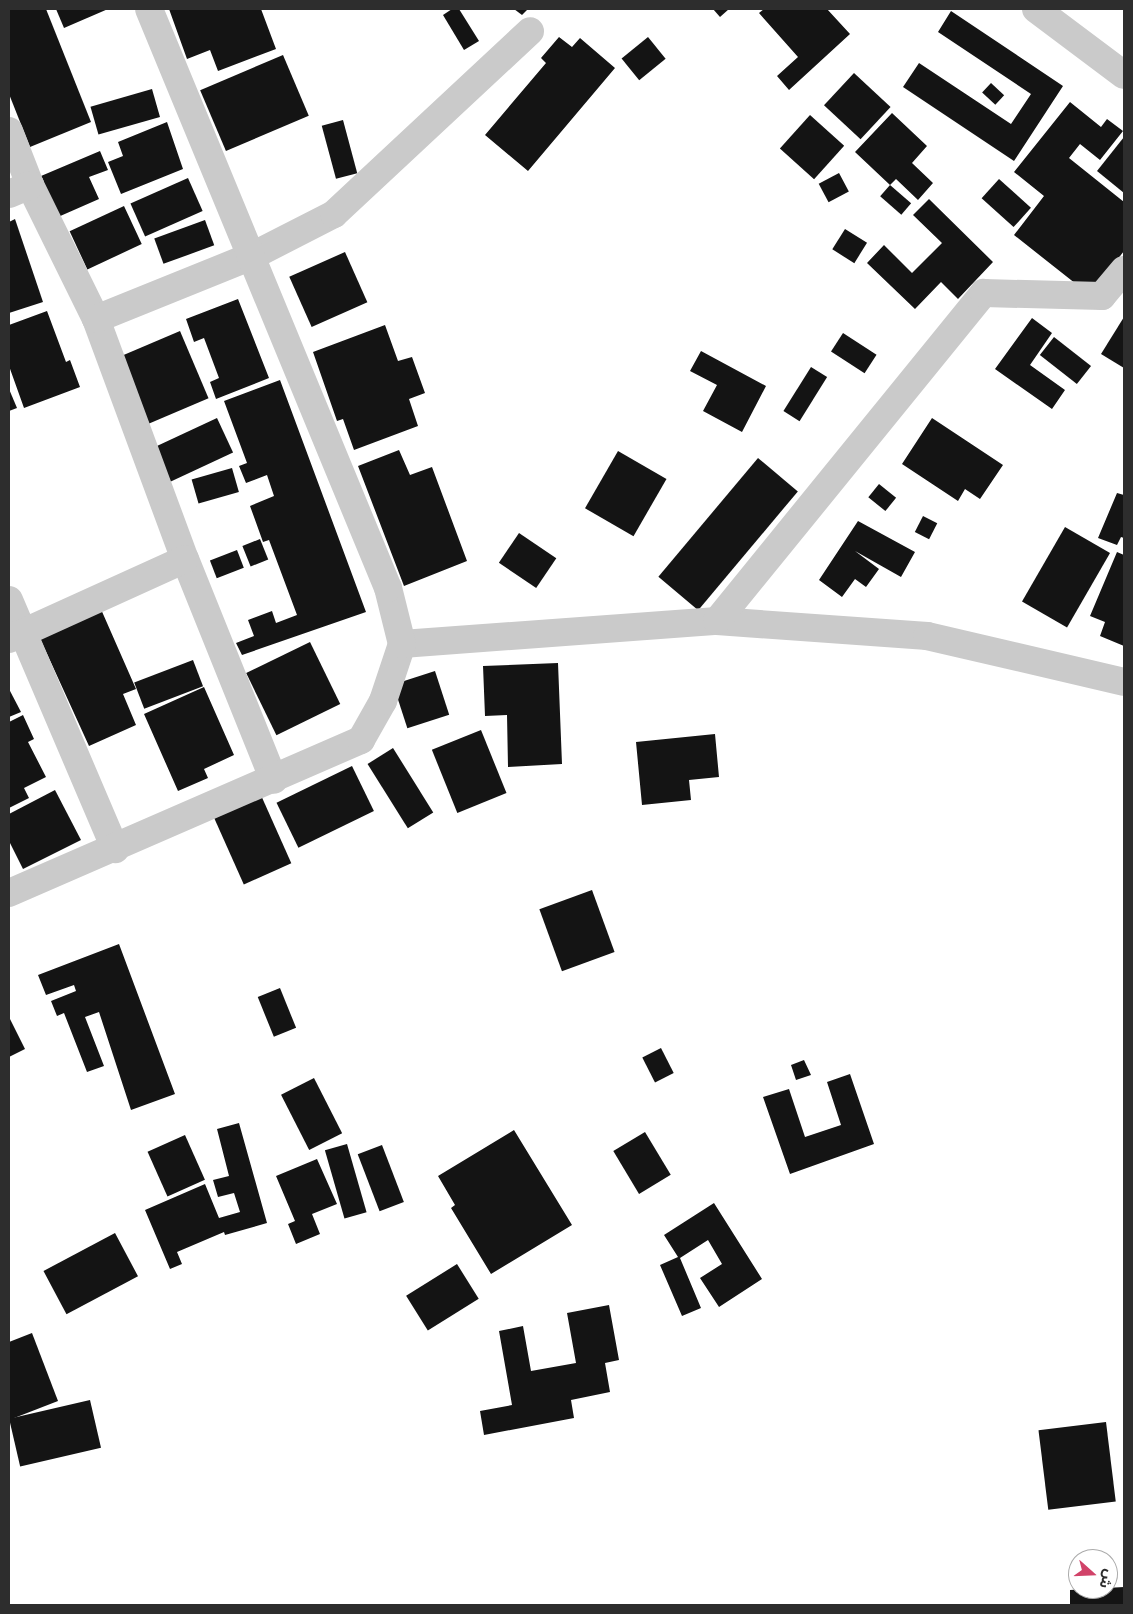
<!DOCTYPE html>
<html>
<head>
<meta charset="utf-8">
<style>
  body { margin:0 }
  #map { position:relative; width:1133px; height:1614px; overflow:hidden; background:#fff; font-family:Signika,"Noto Sans Arabic",sans-serif }
  div>[style] { position:absolute }
  .building>* { inset:0; background:#141414; transform-origin:0 0 }
  .minor>* { height:28px; margin:-14px; padding:0 14px; transform-origin:14px; border-radius:14px; background:#cacaca }
  span { translate:-50% -50%; white-space:nowrap; text-align:center; line-height:1.15; -webkit-text-stroke:5px #fff; paint-order:stroke }
  .frame { position:absolute; inset:0; border:10px solid #2d2d2d; pointer-events:none }
  .north { position:absolute; left:1068px; top:1549px; width:50px; height:50px; box-sizing:border-box; background:#fff; border:1px solid #ababab; border-radius:50%; rotate:110deg; font-size:14px; font-weight:700; line-height:20px; text-align:center; color:#2d2d2d }
  .north::after { content:''; display:block; margin:auto; width:18px; height:22px; background:#d14369; clip-path:polygon(50% 0,100% 100%,50% 72%,0 100%) }
</style>
</head>
<body>
<div id="map">
  <div class="building">
    <div style="clip-path:polygon(9px 9px,46px 9px,91px 122px,30px 147px,9px 94px)"></div>
    <div style="clip-path:polygon(56px 9px,108px 9px,64px 28px)"></div>
    <div style="clip-path:polygon(169px 9px,261px 9px,276px 49px,218px 71px,210px 50px,187px 59px)"></div>
    <div style="clip-path:polygon(452px 9px,459px 9px,479px 41px,464px 50px,443px 15px)"></div>
    <div style="clip-path:polygon(514px 9px,528px 9px,522px 15px)"></div>
    <div style="clip-path:polygon(713px 9px,729px 9px,720px 17px)"></div>
    <div style="clip-path:polygon(764px 9px,827px 9px,850px 34px,789px 90px,777px 76px,798px 57px,759px 13px)"></div>
    <div style="clip-path:polygon(951px 11px,1063px 86px,1014px 161px,903px 87px,919px 63px,1011px 124px,1031px 94px,938px 32px)"></div>
    <div style="clip-path:polygon(559px 37px,572px 47px,580px 38px,615px 68px,528px 171px,485px 135px,546px 63px,541px 58px)"></div>
    <div style="left:648px;top:37px;width:28px;height:34px;rotate:51deg"></div>
    <div style="left:283px;top:55px;width:66px;height:90px;rotate:67deg"></div>
    <div style="left:854px;top:73px;width:50px;height:44px;rotate:43deg"></div>
    <div style="left:991px;top:83px;width:18px;height:13px;rotate:43deg"></div>
    <div style="left:152px;top:89px;width:29px;height:64px;rotate:74deg"></div>
    <div style="clip-path:polygon(1070px 102px,1101px 127px,1107px 119px,1123px 131px,1100px 160px,1080px 144px,1069px 158px,1124px 202px,1124px 251px,1090px 295px,1014px 235px,1044px 196px,1014px 172px)"></div>
    <div style="clip-path:polygon(892px 113px,927px 146px,912px 163px,933px 183px,918px 200px,896px 179px,890px 185px,855px 152px)"></div>
    <div style="left:810px;top:115px;width:46px;height:45px;rotate:42deg"></div>
    <div style="left:343px;top:120px;width:55px;height:22px;rotate:75deg"></div>
    <div style="clip-path:polygon(167px 122px,183px 169px,121px 194px,108px 162px,123px 156px,118px 142px)"></div>
    <div style="clip-path:polygon(1124px 137px,1124px 193px,1097px 171px)"></div>
    <div style="clip-path:polygon(100px 151px,108px 170px,89px 177px,99px 199px,58px 217px,41px 176px)"></div>
    <div style="left:839px;top:173px;width:21px;height:23px;rotate:62deg"></div>
    <div style="left:188px;top:178px;width:36px;height:63px;rotate:66deg"></div>
    <div style="left:999px;top:179px;width:43px;height:26px;rotate:42deg"></div>
    <div style="left:890px;top:185px;width:28px;height:15px;rotate:41deg"></div>
    <div style="clip-path:polygon(929px 199px,993px 262px,958px 299px,941px 282px,915px 309px,867px 263px,884px 245px,912px 273px,942px 243px,913px 215px)"></div>
    <div style="left:124px;top:206px;width:42px;height:60px;rotate:65deg"></div>
    <div style="clip-path:polygon(15px 219px,43px 302px,9px 313px,9px 222px)"></div>
    <div style="left:205px;top:220px;width:27px;height:54px;rotate:70deg"></div>
    <div style="left:845px;top:229px;width:26px;height:24px;rotate:32deg"></div>
    <div style="left:345px;top:252px;width:55px;height:61px;rotate:66deg"></div>
    <div style="clip-path:polygon(238px 299px,269px 378px,216px 399px,210px 382px,219px 378px,204px 338px,194px 342px,186px 319px)"></div>
    <div style="clip-path:polygon(47px 311px,66px 362px,70px 360px,80px 387px,24px 408px,9px 366px,9px 325px)"></div>
    <div style="clip-path:polygon(1124px 317px,1124px 368px,1101px 354px)"></div>
    <div style="clip-path:polygon(1032px 318px,1052px 333px,1030px 365px,1065px 390px,1052px 409px,995px 369px)"></div>
    <div style="clip-path:polygon(385px 325px,398px 361px,412px 357px,425px 393px,409px 399px,418px 426px,354px 450px,343px 419px,337px 421px,313px 352px)"></div>
    <div style="left:180px;top:331px;width:73px;height:67px;rotate:67deg"></div>
    <div style="left:843px;top:333px;width:40px;height:22px;rotate:33deg"></div>
    <div style="left:1054px;top:337px;width:47px;height:23px;rotate:38deg"></div>
    <div style="clip-path:polygon(701px 351px,766px 386px,742px 432px,703px 411px,717px 385px,690px 371px)"></div>
    <div style="left:811px;top:367px;width:19px;height:52px;rotate:32deg"></div>
    <div style="clip-path:polygon(280px 380px,366px 612px,242px 655px,236px 643px,254px 636px,248px 620px,272px 611px,276px 623px,297px 615px,269px 540px,263px 542px,250px 506px,274px 496px,267px 475px,246px 483px,239px 466px,247px 463px,224px 401px)"></div>
    <div style="clip-path:polygon(9px 389px,17px 408px,9px 411px)"></div>
    <div style="left:217px;top:418px;width:38px;height:71px;rotate:65deg"></div>
    <div style="clip-path:polygon(932px 418px,1003px 465px,980px 499px,965px 489px,958px 501px,902px 464px)"></div>
    <div style="clip-path:polygon(399px 450px,410px 475px,432px 467px,467px 561px,404px 586px,358px 466px)"></div>
    <div style="left:618px;top:451px;width:56px;height:66px;rotate:30deg"></div>
    <div style="left:758px;top:458px;width:52px;height:155px;rotate:40deg"></div>
    <div style="left:232px;top:468px;width:25px;height:42px;rotate:74deg"></div>
    <div style="left:879px;top:484px;width:22px;height:17px;rotate:39deg"></div>
    <div style="clip-path:polygon(1117px 493px,1124px 495px,1124px 538px,1121px 537px,1117px 545px,1098px 538px)"></div>
    <div style="left:923px;top:516px;width:16px;height:18px;rotate:27deg"></div>
    <div style="clip-path:polygon(858px 521px,915px 552px,901px 577px,855px 551px,879px 569px,866px 587px,855px 579px,842px 597px,819px 580px)"></div>
    <div style="left:1065px;top:527px;width:52px;height:86px;rotate:30deg"></div>
    <div style="left:519px;top:533px;width:45px;height:36px;rotate:34deg"></div>
    <div style="left:260px;top:539px;width:22px;height:19px;rotate:68deg"></div>
    <div style="left:237px;top:550px;width:19px;height:29px;rotate:69deg"></div>
    <div style="clip-path:polygon(1117px 552px,1124px 555px,1124px 646px,1100px 636px,1105px 622px,1090px 616px)"></div>
    <div style="clip-path:polygon(100px 607px,136px 689px,123px 694px,136px 725px,89px 746px,38px 634px)"></div>
    <div style="left:310px;top:642px;width:69px;height:71px;rotate:64deg"></div>
    <div style="left:193px;top:660px;width:28px;height:63px;rotate:69deg"></div>
    <div style="clip-path:polygon(558px 663px,562px 764px,508px 767px,507px 715px,485px 716px,483px 666px)"></div>
    <div style="left:435px;top:671px;width:46px;height:44px;rotate:72deg"></div>
    <div style="clip-path:polygon(204px 687px,234px 755px,204px 769px,208px 778px,178px 791px,144px 714px)"></div>
    <div style="clip-path:polygon(9px 689px,21px 712px,9px 717px)"></div>
    <div style="clip-path:polygon(23px 715px,34px 739px,28px 742px,46px 777px,24px 788px,29px 798px,9px 808px,9px 722px)"></div>
    <div style="left:481px;top:730px;width:68px;height:53px;rotate:68deg"></div>
    <div style="clip-path:polygon(715px 734px,719px 777px,689px 780px,691px 800px,642px 805px,636px 742px)"></div>
    <div style="left:393px;top:748px;width:76px;height:30px;rotate:58deg"></div>
    <div style="left:352px;top:766px;width:50px;height:84px;rotate:64deg"></div>
    <div style="clip-path:polygon(55px 790px,81px 840px,23px 869px,9px 841px,9px 814px)"></div>
    <div style="left:260px;top:793px;width:77px;height:52px;rotate:66deg"></div>
    <div style="left:592px;top:890px;width:66px;height:56px;rotate:70deg"></div>
    <div style="clip-path:polygon(119px 944px,175px 1094px,131px 1110px,99px 1012px,85px 1017px,104px 1066px,87px 1072px,64px 1013px,57px 1016px,51px 1001px,76px 991px,74px 985px,46px 995px,38px 975px)"></div>
    <div style="left:280px;top:988px;width:43px;height:24px;rotate:68deg"></div>
    <div style="clip-path:polygon(9px 1017px,25px 1049px,9px 1057px)"></div>
    <div style="left:661px;top:1048px;width:28px;height:21px;rotate:63deg"></div>
    <div style="clip-path:polygon(804px 1060px,811px 1075px,796px 1080px,791px 1065px)"></div>
    <div style="clip-path:polygon(850px 1074px,874px 1144px,790px 1174px,763px 1097px,789px 1089px,805px 1137px,841px 1125px,827px 1082px)"></div>
    <div style="left:314px;top:1078px;width:62px;height:37px;rotate:63deg"></div>
    <div style="clip-path:polygon(239px 1123px,267px 1223px,225px 1235px,224px 1232px,177px 1252px,182px 1264px,170px 1269px,145px 1210px,205px 1184px,219px 1218px,240px 1212px,234px 1193px,218px 1197px,213px 1180px,229px 1176px,217px 1129px)"></div>
    <div style="clip-path:polygon(514px 1130px,572px 1225px,491px 1274px,451px 1208px,455px 1205px,438px 1176px)"></div>
    <div style="left:645px;top:1132px;width:50px;height:37px;rotate:59deg"></div>
    <div style="left:185px;top:1135px;width:49px;height:41px;rotate:66deg"></div>
    <div style="left:347px;top:1144px;width:71px;height:23px;rotate:74deg"></div>
    <div style="left:382px;top:1145px;width:61px;height:26px;rotate:69deg"></div>
    <div style="clip-path:polygon(317px 1159px,337px 1204px,312px 1214px,320px 1234px,296px 1244px,288px 1224px,295px 1221px,276px 1176px)"></div>
    <div style="clip-path:polygon(714px 1203px,762px 1279px,719px 1307px,700px 1278px,722px 1264px,708px 1240px,680px 1258px,701px 1308px,682px 1316px,660px 1265px,678px 1257px,664px 1235px)"></div>
    <div style="left:115px;top:1233px;width:49px;height:81px;rotate:62deg"></div>
    <div style="left:457px;top:1264px;width:41px;height:60px;rotate:58deg"></div>
    <div style="clip-path:polygon(609px 1305px,619px 1360px,605px 1363px,610px 1392px,571px 1400px,574px 1418px,484px 1435px,480px 1411px,512px 1405px,499px 1331px,523px 1326px,531px 1371px,576px 1363px,567px 1313px)"></div>
    <div style="clip-path:polygon(32px 1333px,58px 1401px,9px 1420px,9px 1342px)"></div>
    <div style="left:90px;top:1400px;width:49px;height:83px;rotate:77deg"></div>
    <div style="left:1106px;top:1422px;width:80px;height:68px;rotate:83deg"></div>
    <div style="clip-path:polygon(1124px 1587px,1124px 1605px,1070px 1605px,1070px 1590px)"></div>
  </div>
  <div class="minor">
    <div style="left:1036px;top:9px;width:110px;rotate:36.9deg"></div>
    <div style="left:9px;top:131px;width:58px;rotate:68.7deg"></div>
    <div style="left:30px;top:185px;width:149px;rotate:63.8deg"></div>
    <div style="left:96px;top:319px;width:256px;rotate:69.7deg"></div>
    <div style="left:185px;top:559px;width:238px;rotate:68.1deg"></div>
    <div style="left:9px;top:194px;width:23px;rotate:-23deg"></div>
    <div style="left:96px;top:319px;width:168px;rotate:-22deg"></div>
    <div style="left:252px;top:256px;width:92px;rotate:-27.1deg"></div>
    <div style="left:334px;top:214px;width:268px;rotate:-43deg"></div>
    <div style="left:9px;top:600px;width:271px;rotate:66.9deg"></div>
    <div style="left:717px;top:621px;width:211px;rotate:4.1deg"></div>
    <div style="left:927px;top:636px;width:202px;rotate:13.1deg"></div>
    <div style="left:9px;top:639px;width:193px;rotate:-24.4deg"></div>
    <div style="left:402px;top:644px;width:316px;rotate:-4.2deg"></div>
    <div style="left:717px;top:621px;width:423px;rotate:-50.9deg"></div>
    <div style="left:984px;top:293px;width:118px;rotate:1.5deg"></div>
    <div style="left:1102px;top:296px;width:34px;rotate:-50deg"></div>
    <div style="left:9px;top:893px;width:384px;rotate:-23.5deg"></div>
    <div style="left:361px;top:740px;width:45px;rotate:-60.6deg"></div>
    <div style="left:383px;top:701px;width:60px;rotate:-71.6deg"></div>
    <div style="left:402px;top:644px;width:58px;rotate:-104deg"></div>
    <div style="left:388px;top:588px;width:626px;rotate:-112.43deg"></div>
  </div>
  <div class="frame"></div>
  <div class="north">ش</div>
</div>
</body>
</html>
